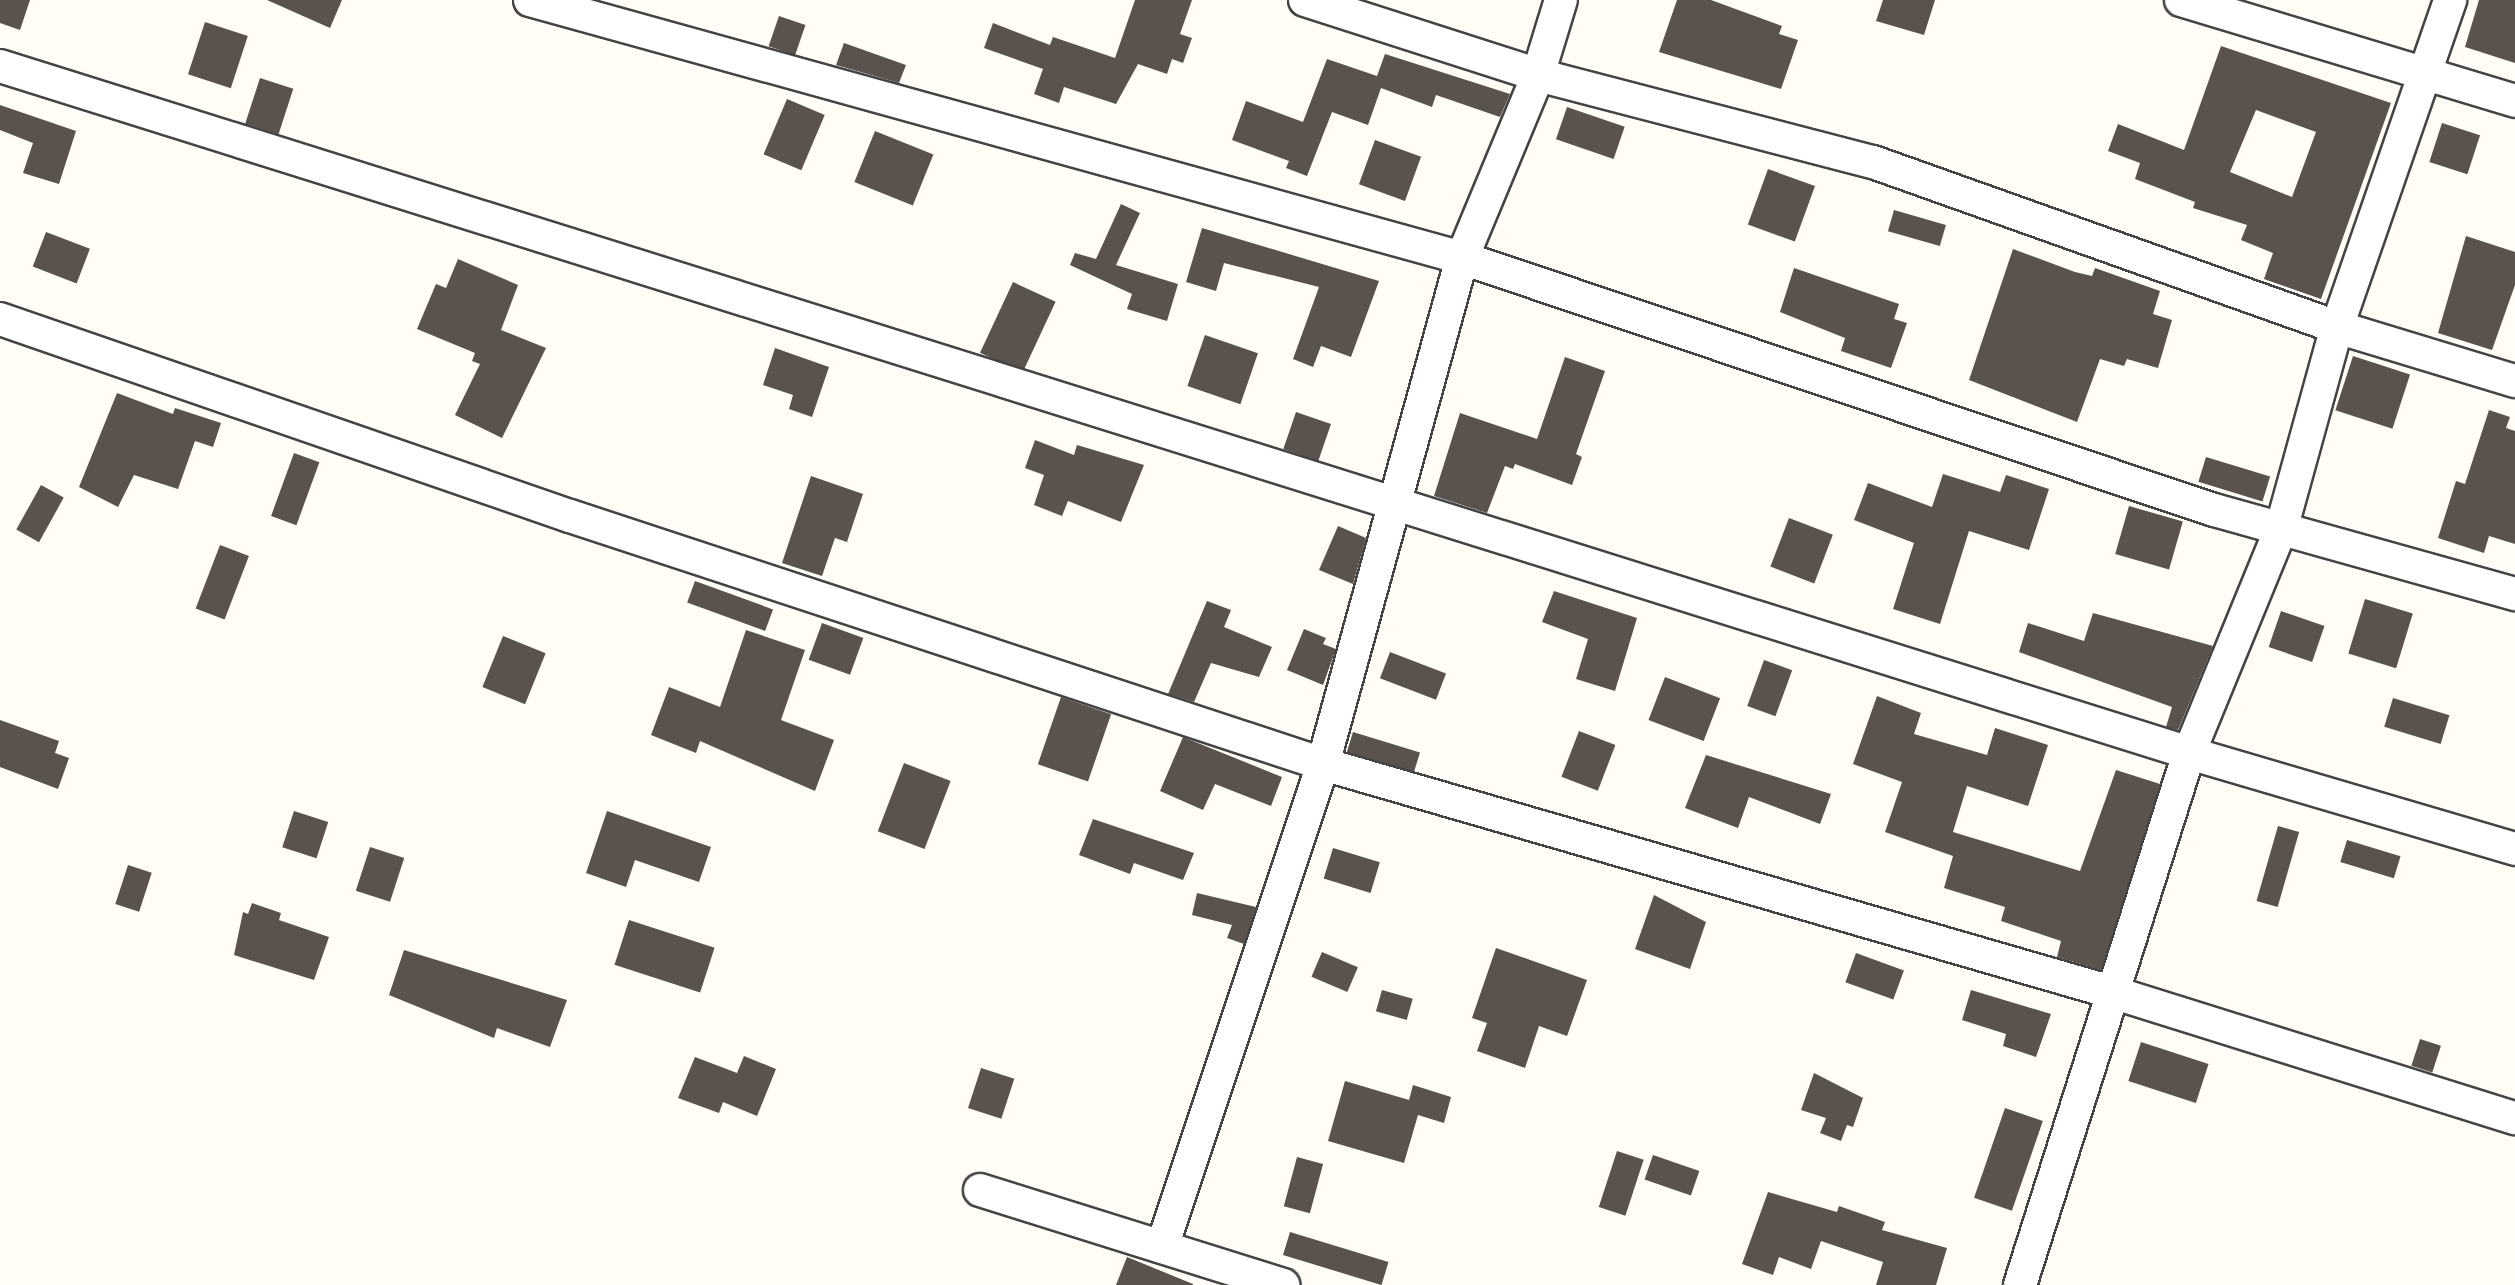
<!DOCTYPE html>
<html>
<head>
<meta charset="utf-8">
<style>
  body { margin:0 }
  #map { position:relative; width:2515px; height:1285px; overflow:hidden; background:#fffdf5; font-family:Bitter,serif }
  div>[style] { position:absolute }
  .building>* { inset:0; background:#5a524d; transform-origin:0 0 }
  .roads { filter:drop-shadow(2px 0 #444) drop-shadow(-2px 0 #444) drop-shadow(0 2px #444) drop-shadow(0 -2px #444) }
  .minor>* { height:32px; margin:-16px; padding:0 16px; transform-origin:16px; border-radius:16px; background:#fff }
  span { translate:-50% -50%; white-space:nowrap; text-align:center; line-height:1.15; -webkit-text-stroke:7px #fff; paint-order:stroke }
</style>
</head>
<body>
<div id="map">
  <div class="building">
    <div style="clip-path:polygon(0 0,30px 0,20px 30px,0 23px)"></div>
    <div style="clip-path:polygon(267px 0,342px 0,330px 28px)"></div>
    <div style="clip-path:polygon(1135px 0,1192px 0,1180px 34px,1192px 38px,1183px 63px,1172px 59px,1167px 74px,1138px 64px,1116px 104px,1064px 87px,1059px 103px,1034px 94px,1043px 69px,984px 48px,993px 23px,1050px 45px,1053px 37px,1115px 58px)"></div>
    <div style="clip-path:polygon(1677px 0,1711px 0,1782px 26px,1779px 34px,1798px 40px,1781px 89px,1659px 52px)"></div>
    <div style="clip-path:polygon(1883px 0,1935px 0,1924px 35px,1876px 21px)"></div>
    <div style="clip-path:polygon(2479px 0,2515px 0,2515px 63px,2465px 47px)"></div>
    <div style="left:779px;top:16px;width:28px;height:32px;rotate:19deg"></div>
    <div style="left:205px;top:22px;width:45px;height:55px;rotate:18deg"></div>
    <div style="clip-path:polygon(844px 43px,906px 65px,899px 83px,836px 65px)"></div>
    <div style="clip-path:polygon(evenodd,2221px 46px,2391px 103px,2321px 299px,2264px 279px,2273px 253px,2241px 240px,2247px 225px,2193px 208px,2195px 202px,2135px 179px,2140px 163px,2108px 151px,2118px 124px,2184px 150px,2221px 46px,2256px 110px,2316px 132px,2292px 197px,2230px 172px,2256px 110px)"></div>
    <div style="clip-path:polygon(1385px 54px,1510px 94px,1500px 117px,1436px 95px,1432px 107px,1381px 88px,1368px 125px,1332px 112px,1307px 176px,1286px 168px,1289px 161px,1232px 140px,1246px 101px,1303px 122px,1327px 59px,1377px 76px)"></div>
    <div style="left:260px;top:78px;width:35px;height:48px;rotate:18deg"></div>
    <div style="left:787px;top:99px;width:41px;height:60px;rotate:23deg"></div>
    <div style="clip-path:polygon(0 105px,76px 131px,59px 184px,23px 173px,33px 143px,0 130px)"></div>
    <div style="left:1567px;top:107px;width:61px;height:34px;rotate:19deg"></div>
    <div style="left:2442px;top:123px;width:40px;height:41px;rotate:18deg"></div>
    <div style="left:875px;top:131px;width:63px;height:55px;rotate:22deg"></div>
    <div style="left:1375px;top:140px;width:49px;height:47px;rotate:20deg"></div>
    <div style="left:1768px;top:169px;width:50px;height:59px;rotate:20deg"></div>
    <div style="clip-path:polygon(1121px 204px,1140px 213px,1116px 265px,1178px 284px,1167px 321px,1127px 309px,1132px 294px,1070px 265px,1075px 253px,1096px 259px)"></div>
    <div style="left:1894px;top:210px;width:54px;height:22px;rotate:16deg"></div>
    <div style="clip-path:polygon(1202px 228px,1379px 281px,1351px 357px,1321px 346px,1313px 367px,1293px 359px,1319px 287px,1224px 263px,1216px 291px,1186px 282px)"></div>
    <div style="left:46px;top:232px;width:47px;height:37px;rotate:21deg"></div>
    <div style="clip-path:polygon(2466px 236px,2515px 252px,2515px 285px,2492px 350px,2438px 333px)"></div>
    <div style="clip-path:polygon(2013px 249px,2075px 272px,2092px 276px,2095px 268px,2160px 291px,2153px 314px,2172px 320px,2158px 368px,2127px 359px,2124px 366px,2100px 359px,2077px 422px,1969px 380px)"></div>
    <div style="clip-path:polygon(458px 259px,518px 285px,501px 330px,546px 348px,502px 438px,455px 415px,480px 364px,472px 361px,475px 353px,417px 329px,436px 284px,446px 288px)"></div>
    <div style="clip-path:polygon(1794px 268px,1899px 304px,1894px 319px,1907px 323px,1891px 368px,1841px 351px,1845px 338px,1780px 312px)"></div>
    <div style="left:1013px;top:282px;width:47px;height:78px;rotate:25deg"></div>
    <div style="left:1205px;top:335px;width:56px;height:54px;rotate:19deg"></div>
    <div style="clip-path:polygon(775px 348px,829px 367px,812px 417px,789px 409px,793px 395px,763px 385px)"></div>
    <div style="left:2353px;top:356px;width:60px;height:57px;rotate:18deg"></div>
    <div style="clip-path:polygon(1565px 357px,1605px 371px,1576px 454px,1582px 457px,1572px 485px,1515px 464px,1513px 469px,1505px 466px,1487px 513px,1434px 496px,1460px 413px,1537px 439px)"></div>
    <div style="clip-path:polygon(117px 393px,173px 414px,175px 408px,221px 423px,213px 447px,195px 441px,178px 489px,134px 475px,118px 507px,79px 487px)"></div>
    <div style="clip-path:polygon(2489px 410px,2510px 417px,2506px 428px,2515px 431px,2515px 544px,2489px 536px,2484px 553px,2438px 538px,2456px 481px,2465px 484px)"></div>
    <div style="left:1296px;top:412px;width:37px;height:39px;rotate:19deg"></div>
    <div style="clip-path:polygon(1035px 440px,1074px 455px,1077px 445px,1144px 465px,1121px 522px,1068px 501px,1062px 516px,1034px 505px,1044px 475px,1025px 468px)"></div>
    <div style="left:294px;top:453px;width:27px;height:67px;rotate:20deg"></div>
    <div style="left:2206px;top:457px;width:67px;height:26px;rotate:17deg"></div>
    <div style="clip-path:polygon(1943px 474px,2000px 492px,2006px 475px,2049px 489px,2029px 550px,1969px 531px,1940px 624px,1893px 609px,1914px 543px,1854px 520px,1868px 483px,1932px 507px)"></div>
    <div style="clip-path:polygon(811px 476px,863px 494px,847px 542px,835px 538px,822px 576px,782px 563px)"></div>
    <div style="left:41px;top:485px;width:26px;height:51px;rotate:29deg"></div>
    <div style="left:2129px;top:506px;width:56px;height:50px;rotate:16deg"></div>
    <div style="left:1789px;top:518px;width:47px;height:52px;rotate:21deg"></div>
    <div style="clip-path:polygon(1338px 526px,1366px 538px,1353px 584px,1319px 570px)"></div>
    <div style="left:220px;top:545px;width:31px;height:68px;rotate:21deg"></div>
    <div style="left:695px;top:581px;width:83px;height:23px;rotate:20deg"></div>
    <div style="clip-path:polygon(1554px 591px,1637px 618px,1615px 691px,1576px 679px,1588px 639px,1542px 622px)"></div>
    <div style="left:2365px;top:599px;width:50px;height:57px;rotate:17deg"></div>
    <div style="clip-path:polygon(1207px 601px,1231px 610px,1224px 627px,1272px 647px,1259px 677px,1211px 663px,1194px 702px,1168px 694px)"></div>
    <div style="left:2281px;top:611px;width:46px;height:38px;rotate:19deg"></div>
    <div style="clip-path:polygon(2093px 613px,2213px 646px,2178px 730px,2166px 727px,2172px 707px,2019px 652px,2028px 623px,2084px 641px)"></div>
    <div style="left:822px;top:623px;width:44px;height:39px;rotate:20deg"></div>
    <div style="clip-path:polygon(1304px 629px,1326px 638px,1323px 644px,1336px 649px,1323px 685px,1287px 670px)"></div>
    <div style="clip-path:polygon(746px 630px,805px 650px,781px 720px,834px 740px,815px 791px,700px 741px,696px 753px,651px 735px,669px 687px,720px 707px)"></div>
    <div style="left:503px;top:636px;width:46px;height:55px;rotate:22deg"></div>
    <div style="left:1390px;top:652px;width:60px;height:28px;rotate:21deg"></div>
    <div style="left:1764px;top:660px;width:30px;height:49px;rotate:20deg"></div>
    <div style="left:1665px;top:677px;width:59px;height:46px;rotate:21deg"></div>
    <div style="clip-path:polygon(1877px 696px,1921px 713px,1914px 734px,1987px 755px,1995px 728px,2048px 745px,2028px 806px,1967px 786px,1953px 832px,2080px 871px,2116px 770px,2160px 784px,2101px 970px,2057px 957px,2061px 941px,2001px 921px,2005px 907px,1944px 888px,1953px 856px,1885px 832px,1902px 782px,1853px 764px)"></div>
    <div style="left:1061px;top:697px;width:53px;height:71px;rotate:19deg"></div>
    <div style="left:2393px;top:698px;width:59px;height:30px;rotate:17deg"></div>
    <div style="clip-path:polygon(0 720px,59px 741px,55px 753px,69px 758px,58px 789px,0 767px)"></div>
    <div style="left:1579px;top:731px;width:39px;height:49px;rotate:21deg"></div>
    <div style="left:1353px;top:732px;width:70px;height:21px;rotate:17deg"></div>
    <div style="clip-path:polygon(1183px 737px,1282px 777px,1271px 806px,1215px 784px,1203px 810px,1160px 791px)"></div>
    <div style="clip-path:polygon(1706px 755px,1831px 794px,1820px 824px,1749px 797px,1738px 828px,1685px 808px)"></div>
    <div style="left:904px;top:763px;width:50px;height:73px;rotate:21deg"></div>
    <div style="left:294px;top:811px;width:36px;height:38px;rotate:18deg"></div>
    <div style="clip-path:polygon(607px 811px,711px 847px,699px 882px,635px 860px,626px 887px,586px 873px)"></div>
    <div style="clip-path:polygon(1093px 819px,1194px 853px,1183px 880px,1134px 863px,1130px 874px,1079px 855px)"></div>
    <div style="left:2278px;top:826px;width:22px;height:78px;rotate:16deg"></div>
    <div style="left:2347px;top:840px;width:56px;height:23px;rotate:17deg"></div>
    <div style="left:370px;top:847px;width:36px;height:46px;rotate:18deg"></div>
    <div style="left:1333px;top:848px;width:49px;height:32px;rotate:17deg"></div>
    <div style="left:128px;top:865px;width:25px;height:41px;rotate:18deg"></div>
    <div style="clip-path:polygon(1197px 893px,1256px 907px,1244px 944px,1227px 938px,1232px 925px,1192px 915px)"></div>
    <div style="clip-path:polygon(1654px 895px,1706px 922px,1690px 969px,1635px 949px)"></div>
    <div style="clip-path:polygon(252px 903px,281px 913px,279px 920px,329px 937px,314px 980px,234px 955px,243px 912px,248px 914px)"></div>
    <div style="left:629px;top:920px;width:90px;height:47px;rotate:18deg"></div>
    <div style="clip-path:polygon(1496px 948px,1587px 980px,1567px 1036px,1539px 1026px,1525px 1068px,1477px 1051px,1487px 1023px,1472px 1018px)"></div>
    <div style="clip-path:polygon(404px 950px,567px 1000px,550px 1047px,497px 1028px,494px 1038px,389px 995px)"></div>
    <div style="left:1322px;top:952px;width:39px;height:27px;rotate:23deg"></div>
    <div style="left:1856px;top:953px;width:51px;height:31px;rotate:20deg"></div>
    <div style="left:1382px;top:990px;width:32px;height:22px;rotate:16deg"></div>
    <div style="clip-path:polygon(1971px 990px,2051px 1014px,2036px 1057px,2003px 1046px,2006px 1034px,1962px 1020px)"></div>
    <div style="left:2420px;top:1039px;width:22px;height:28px;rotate:18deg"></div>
    <div style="left:2141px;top:1042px;width:71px;height:41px;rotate:18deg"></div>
    <div style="clip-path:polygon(744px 1056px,776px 1069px,757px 1116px,723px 1102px,719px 1113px,678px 1098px,695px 1057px,737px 1073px)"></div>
    <div style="left:981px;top:1068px;width:35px;height:42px;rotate:18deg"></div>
    <div style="clip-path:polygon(1814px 1073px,1863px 1098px,1853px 1127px,1847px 1125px,1841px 1141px,1820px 1133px,1826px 1118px,1801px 1110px)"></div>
    <div style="clip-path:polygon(1345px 1081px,1409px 1100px,1413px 1085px,1451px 1097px,1444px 1123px,1418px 1115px,1404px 1163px,1328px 1141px)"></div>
    <div style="left:2005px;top:1108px;width:40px;height:95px;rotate:19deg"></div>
    <div style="left:1617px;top:1151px;width:28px;height:59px;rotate:18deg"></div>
    <div style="left:1653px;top:1155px;width:49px;height:26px;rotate:19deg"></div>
    <div style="left:1297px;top:1157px;width:27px;height:51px;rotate:15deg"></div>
    <div style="clip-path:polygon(1768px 1192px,1837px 1212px,1839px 1206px,1885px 1222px,1882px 1230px,1947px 1248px,1936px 1285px,1876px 1285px,1883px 1262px,1821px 1241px,1811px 1269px,1779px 1257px,1773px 1275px,1742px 1264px)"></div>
    <div style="left:1290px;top:1232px;width:103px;height:24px;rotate:17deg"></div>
    <div style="clip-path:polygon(1127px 1257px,1193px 1284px,1193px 1285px,1116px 1285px)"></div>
  </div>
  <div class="roads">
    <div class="minor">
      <div style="left:530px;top:0;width:967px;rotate:15.47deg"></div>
      <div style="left:1462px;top:258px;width:793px;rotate:18.53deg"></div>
      <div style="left:2214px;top:510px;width:313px;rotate:15.6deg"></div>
      <div style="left:1305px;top:0;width:245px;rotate:17.8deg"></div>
      <div style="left:1538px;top:75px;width:346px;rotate:14.6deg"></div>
      <div style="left:1873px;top:162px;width:492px;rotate:19.6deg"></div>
      <div style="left:2337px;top:327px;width:186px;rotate:16.9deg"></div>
      <div style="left:2181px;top:0;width:349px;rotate:16.8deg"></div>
      <div style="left:0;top:66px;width:2294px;rotate:17.42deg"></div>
      <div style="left:2189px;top:753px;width:340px;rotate:16.4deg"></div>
      <div style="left:0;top:319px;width:603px;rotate:19.07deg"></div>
      <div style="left:570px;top:516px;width:793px;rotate:18.23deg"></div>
      <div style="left:1323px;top:764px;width:824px;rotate:16.13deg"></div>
      <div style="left:2115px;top:993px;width:419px;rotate:17.4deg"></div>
      <div style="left:980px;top:1190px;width:318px;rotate:17.4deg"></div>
      <div style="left:1162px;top:1247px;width:509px;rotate:-71.57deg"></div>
      <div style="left:1323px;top:764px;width:525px;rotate:-74.64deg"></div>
      <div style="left:1462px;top:258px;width:198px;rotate:-67.4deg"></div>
      <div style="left:1538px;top:75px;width:78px;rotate:-73deg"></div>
      <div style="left:2020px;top:1285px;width:558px;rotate:-72.38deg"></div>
      <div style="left:2189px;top:753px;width:245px;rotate:-67.7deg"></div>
      <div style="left:2282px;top:526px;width:206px;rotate:-74.6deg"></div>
      <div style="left:2337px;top:327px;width:346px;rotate:-70.9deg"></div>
    </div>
  </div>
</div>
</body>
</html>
